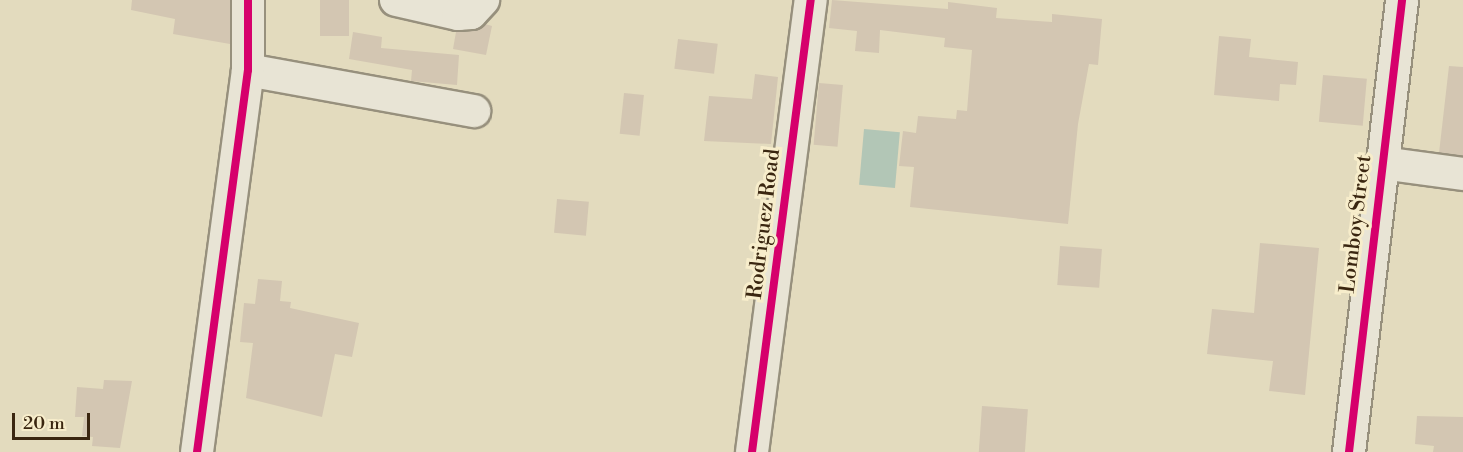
<!DOCTYPE html>
<html>
<head>
<meta charset="utf-8">
<style>
  body { margin:0 }
  #map { position:relative; width:1463px; height:452px; overflow:hidden; background:#e3dbbe; font-family:"Libre Bodoni",serif }
  div>[style] { position:absolute }
  .water>* { inset:0; background:#b2c6b6; transform-origin:0 0 }
  .building>* { inset:0; background:#d3c6b2; transform-origin:0 0 }
  .roads { filter:drop-shadow(2px 0 #97907d) drop-shadow(-2px 0 #97907d) drop-shadow(0 2px #97907d) drop-shadow(0 -2px #97907d) }
  .street>* { height:32px; margin:-16px; padding:0 16px; transform-origin:16px; border-radius:16px; background:#e8e4d5 }
  .cycleway>* { height:8px; margin:-4px; padding:0 4px; transform-origin:4px; border-radius:4px; background:#d6006c }
  span { translate:-50% -50%; white-space:nowrap; text-align:center; line-height:1.15; -webkit-text-stroke:6px #f7edcb; paint-order:stroke }
  .street-label { font-size:21px; color:#3a2610 }
  .scale { position:absolute; left:12px; top:413px; width:78px; height:27px; box-sizing:border-box; border:3px solid #3a2610; border-top:0; padding-left:8px; font-size:18px; line-height:21px; white-space:nowrap; color:#3a2610; -webkit-text-stroke:4px #f7edcb; paint-order:stroke }
</style>
</head>
<body>
<div id="map">
  <div class="water">
    <div style="left:864px;top:129px;width:36px;height:56px;rotate:5deg"></div>
  </div>
  <div class="building">
    <div style="clip-path:polygon(132px 0,230px 0,230px 44px,173px 34px,175px 19px,131px 10px)"></div>
    <div style="left:320px;top:0;width:29px;height:36px"></div>
    <div style="clip-path:polygon(832px 0,948px 9px,948px 2px,997px 8px,996px 18px,1052px 22px,1052px 14px,1102px 19px,1098px 65px,1089px 64px,1078px 124px,1068px 224px,910px 207px,914px 167px,899px 166px,903px 131px,916px 133px,918px 116px,956px 119px,957px 110px,967px 111px,972px 50px,944px 47px,945px 38px,880px 30px,879px 53px,855px 51px,857px 31px,829px 28px)"></div>
    <div style="clip-path:polygon(485px 24px,492px 26px,486px 55px,453px 49px,456px 32px)"></div>
    <div style="clip-path:polygon(353px 32px,382px 37px,381px 48px,459px 55px,457px 85px,411px 81px,412px 70px,349px 59px)"></div>
    <div style="clip-path:polygon(1219px 36px,1251px 39px,1249px 57px,1298px 62px,1296px 85px,1280px 84px,1279px 101px,1214px 95px)"></div>
    <div style="left:678px;top:39px;width:40px;height:30px;rotate:7deg"></div>
    <div style="clip-path:polygon(1449px 66px,1463px 67px,1463px 156px,1439px 153px)"></div>
    <div style="clip-path:polygon(755px 74px,778px 77px,771px 144px,704px 141px,709px 96px,752px 99px)"></div>
    <div style="left:1323px;top:75px;width:44px;height:47px;rotate:5deg"></div>
    <div style="left:819px;top:83px;width:24px;height:62px;rotate:5deg"></div>
    <div style="left:624px;top:93px;width:20px;height:41px;rotate:6deg"></div>
    <div style="left:557px;top:199px;width:32px;height:34px;rotate:5deg"></div>
    <div style="clip-path:polygon(1260px 243px,1319px 248px,1305px 395px,1269px 391px,1273px 361px,1207px 354px,1212px 309px,1254px 313px)"></div>
    <div style="left:1060px;top:246px;width:42px;height:39px;rotate:4deg"></div>
    <div style="clip-path:polygon(258px 279px,282px 281px,280px 301px,291px 302px,290px 308px,359px 323px,352px 357px,335px 354px,322px 417px,246px 398px,253px 343px,240px 342px,244px 303px,255px 304px)"></div>
    <div style="clip-path:polygon(104px 380px,132px 381px,120px 448px,92px 446px,93px 437px,82px 436px,84px 417px,75px 417px,77px 387px,103px 389px)"></div>
    <div style="left:982px;top:406px;width:46px;height:46px;rotate:4deg"></div>
    <div style="clip-path:polygon(1417px 416px,1463px 417px,1463px 452px,1433px 452px,1434px 446px,1415px 444px)"></div>
  </div>
  <div class="roads">
    <div class="street">
      <div style="left:396px;top:0;width:64px;rotate:12.7deg"></div>
      <div style="left:458px;top:14px;width:13px;rotate:-4deg"></div>
      <div style="left:471px;top:13px;width:18px;rotate:-47deg"></div>
      <div style="left:248px;top:70px;width:230px;rotate:10.3deg"></div>
      <div style="left:1382px;top:163px;width:82px;rotate:7.7deg"></div>
      <div style="left:197px;top:452px;width:385px;rotate:-82.4deg"></div>
      <div style="left:248px;top:70px;width:70px;rotate:-90deg"></div>
      <div style="left:752px;top:452px;width:456px;rotate:-82.6deg"></div>
      <div style="left:1349px;top:452px;width:455px;rotate:-83.3deg"></div>
    </div>
  </div>
  <div class="cycleway">
    <div style="left:197px;top:452px;width:385px;rotate:-82.4deg"></div>
    <div style="left:248px;top:70px;width:70px;rotate:-90deg"></div>
    <div style="left:752px;top:452px;width:456px;rotate:-82.6deg"></div>
    <div style="left:1349px;top:452px;width:455px;rotate:-83.3deg"></div>
  </div>
  <div class="street-label">
    <span style="left:764px;top:224px;rotate:-83deg">Rodriguez Road</span>
    <span style="left:1356px;top:224px;rotate:-83deg">Lomboy Street</span>
  </div>
  <div class="scale">20 m</div>
</div>
</body>
</html>
